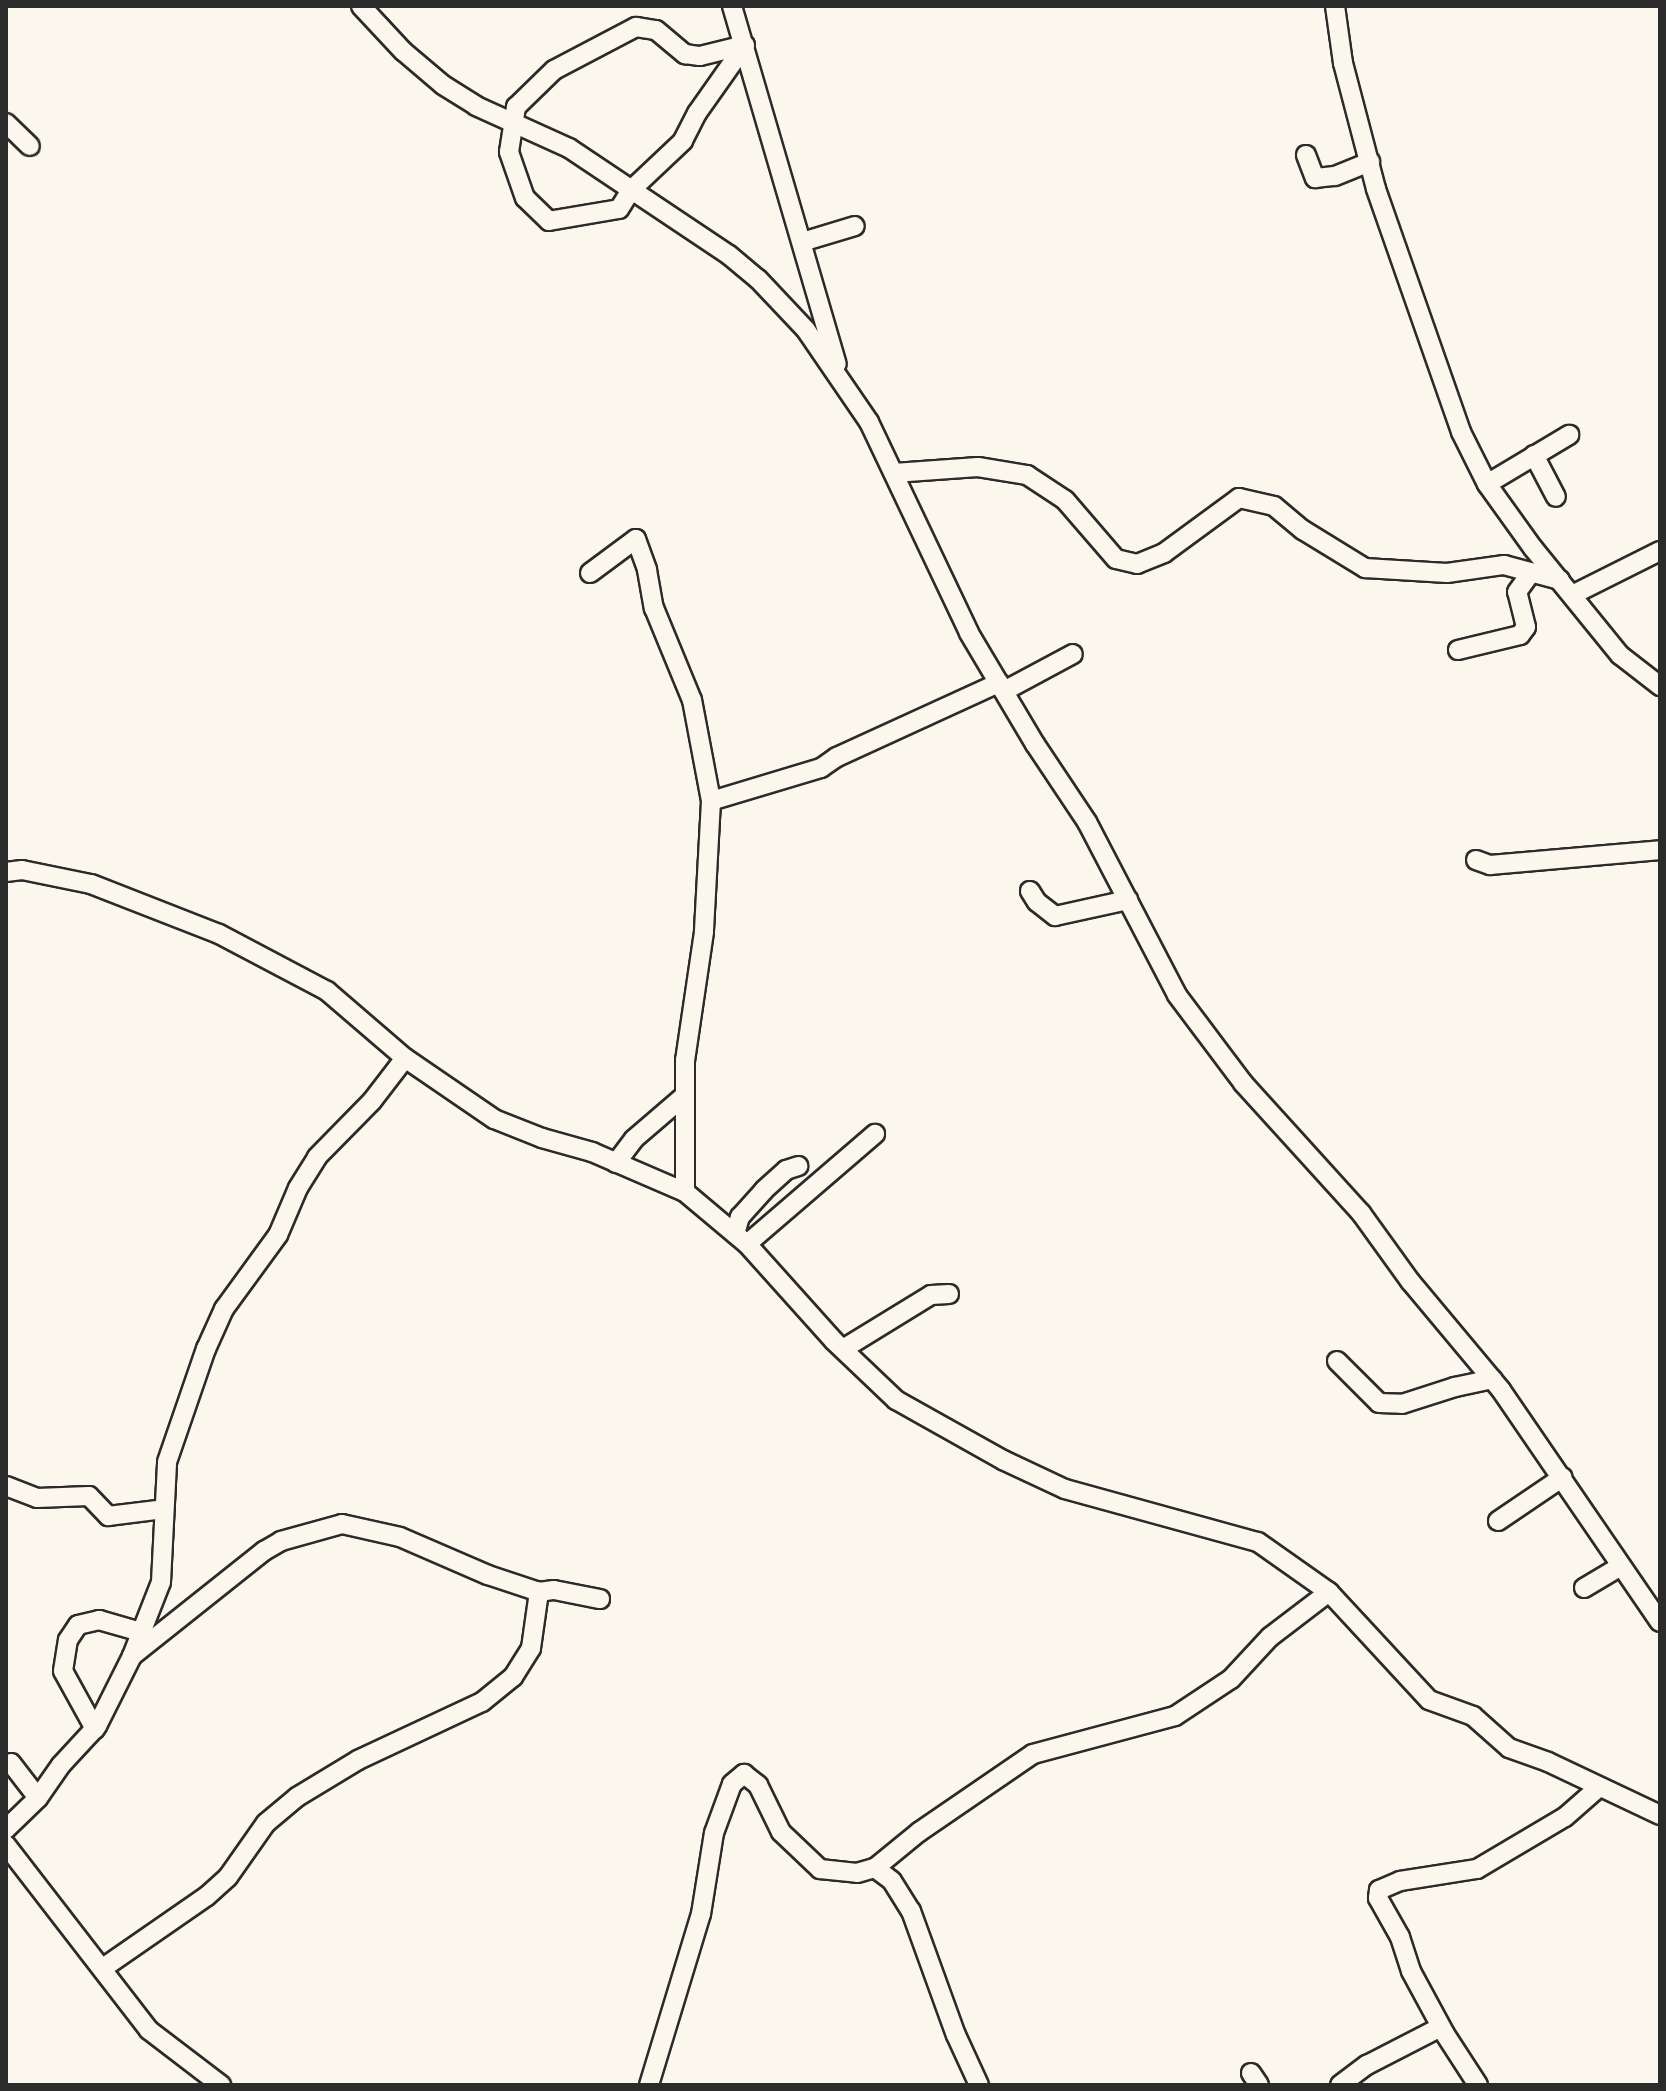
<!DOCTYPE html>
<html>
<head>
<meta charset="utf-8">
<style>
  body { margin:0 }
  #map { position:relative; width:1666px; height:2091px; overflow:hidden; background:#fbf7ec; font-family:Dekko,sans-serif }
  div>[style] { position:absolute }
  .roads { filter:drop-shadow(2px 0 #2b2b2b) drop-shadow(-2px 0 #2b2b2b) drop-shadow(0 2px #2b2b2b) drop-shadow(0 -2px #2b2b2b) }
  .street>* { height:18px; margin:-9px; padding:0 9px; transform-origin:9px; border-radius:9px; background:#fbf7ec }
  span { translate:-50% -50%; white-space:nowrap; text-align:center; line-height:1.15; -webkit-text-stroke:7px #fbf7ec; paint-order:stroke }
  .frame { position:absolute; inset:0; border:8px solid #2b2b2b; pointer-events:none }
</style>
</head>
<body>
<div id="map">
  <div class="roads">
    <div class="street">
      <div style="left:361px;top:6px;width:62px;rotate:47deg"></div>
      <div style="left:403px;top:51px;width:52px;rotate:40.4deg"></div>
      <div style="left:443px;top:85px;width:39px;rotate:32deg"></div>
      <div style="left:476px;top:106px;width:102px;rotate:24.3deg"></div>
      <div style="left:569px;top:148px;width:192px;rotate:33.8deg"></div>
      <div style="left:729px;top:255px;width:38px;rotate:40deg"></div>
      <div style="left:758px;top:279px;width:70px;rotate:46.7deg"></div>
      <div style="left:806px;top:330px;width:112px;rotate:55.6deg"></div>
      <div style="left:869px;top:422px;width:233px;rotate:64.6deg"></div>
      <div style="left:969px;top:633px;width:129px;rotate:59.3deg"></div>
      <div style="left:1035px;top:744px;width:94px;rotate:56.3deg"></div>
      <div style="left:1087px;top:822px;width:195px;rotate:62.5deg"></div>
      <div style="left:1177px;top:995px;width:110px;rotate:53.1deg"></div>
      <div style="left:1243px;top:1083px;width:176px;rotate:47.8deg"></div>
      <div style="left:1361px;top:1213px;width:84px;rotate:54.2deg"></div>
      <div style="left:1410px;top:1281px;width:142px;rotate:50.1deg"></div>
      <div style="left:1501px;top:1390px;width:281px;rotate:55.6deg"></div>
      <div style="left:732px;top:6px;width:373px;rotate:73.7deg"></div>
      <div style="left:1335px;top:6px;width:58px;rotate:82deg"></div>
      <div style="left:1343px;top:63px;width:130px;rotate:75.3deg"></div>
      <div style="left:1376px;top:189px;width:257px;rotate:70.7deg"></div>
      <div style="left:1461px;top:432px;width:58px;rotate:63.4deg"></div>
      <div style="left:1487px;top:484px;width:79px;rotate:54.3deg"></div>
      <div style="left:1533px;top:548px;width:138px;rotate:50.9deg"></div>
      <div style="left:1620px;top:655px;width:51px;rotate:37.8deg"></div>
      <div style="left:636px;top:27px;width:20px;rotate:9deg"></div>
      <div style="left:656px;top:30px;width:38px;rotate:40deg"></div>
      <div style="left:685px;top:54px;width:15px;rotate:8deg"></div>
      <div style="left:700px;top:56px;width:46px;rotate:-13.7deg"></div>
      <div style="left:745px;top:45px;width:83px;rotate:125.2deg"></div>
      <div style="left:697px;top:113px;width:31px;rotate:117deg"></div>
      <div style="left:683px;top:141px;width:71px;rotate:136.7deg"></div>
      <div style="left:631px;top:190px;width:22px;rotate:122deg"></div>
      <div style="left:619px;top:209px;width:71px;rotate:170.3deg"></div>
      <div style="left:549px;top:221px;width:33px;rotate:-136deg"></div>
      <div style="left:525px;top:198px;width:49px;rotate:-109.2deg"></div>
      <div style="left:509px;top:152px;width:46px;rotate:-81.2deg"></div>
      <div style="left:516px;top:107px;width:53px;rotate:-44.2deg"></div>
      <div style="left:554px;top:70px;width:93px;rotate:-27.7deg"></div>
      <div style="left:6px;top:123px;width:33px;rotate:44deg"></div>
      <div style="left:1306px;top:155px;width:25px;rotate:69deg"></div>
      <div style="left:1315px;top:178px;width:20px;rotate:-6deg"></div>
      <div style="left:1335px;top:176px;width:38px;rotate:-22deg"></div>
      <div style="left:802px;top:242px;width:55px;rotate:-16.8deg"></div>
      <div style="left:1534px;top:455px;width:47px;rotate:62.4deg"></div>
      <div style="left:894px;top:473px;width:84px;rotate:-4.1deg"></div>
      <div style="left:978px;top:467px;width:50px;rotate:9.3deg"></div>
      <div style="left:1027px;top:475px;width:45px;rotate:33.3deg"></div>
      <div style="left:1065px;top:500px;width:78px;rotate:49.2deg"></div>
      <div style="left:1116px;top:559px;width:22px;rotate:13deg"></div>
      <div style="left:1137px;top:564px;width:29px;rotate:-22deg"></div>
      <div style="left:1164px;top:553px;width:93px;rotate:-36.3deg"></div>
      <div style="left:1239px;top:498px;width:36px;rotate:13deg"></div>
      <div style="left:1274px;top:506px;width:38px;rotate:40deg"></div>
      <div style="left:1303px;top:530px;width:73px;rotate:31.5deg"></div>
      <div style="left:1365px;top:568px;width:82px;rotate:3.5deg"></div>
      <div style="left:1447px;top:573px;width:58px;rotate:-8deg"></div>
      <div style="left:1504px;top:565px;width:58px;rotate:15deg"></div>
      <div style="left:1487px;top:484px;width:96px;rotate:-30.9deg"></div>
      <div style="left:590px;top:573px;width:57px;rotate:-36.5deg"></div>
      <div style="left:636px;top:539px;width:33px;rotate:70deg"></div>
      <div style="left:647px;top:570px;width:39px;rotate:80deg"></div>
      <div style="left:654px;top:608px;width:100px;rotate:67.6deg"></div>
      <div style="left:692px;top:700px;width:103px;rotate:79.3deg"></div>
      <div style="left:711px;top:801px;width:131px;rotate:93.1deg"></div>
      <div style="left:704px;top:932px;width:129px;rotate:98.4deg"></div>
      <div style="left:685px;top:1060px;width:132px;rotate:90deg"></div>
      <div style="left:1574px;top:594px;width:96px;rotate:-26.6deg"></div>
      <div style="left:1458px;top:650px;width:64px;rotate:-13.6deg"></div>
      <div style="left:1520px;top:635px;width:10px;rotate:-53deg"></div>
      <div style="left:1526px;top:627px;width:36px;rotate:-104deg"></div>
      <div style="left:1517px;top:592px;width:24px;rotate:-54deg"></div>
      <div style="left:1004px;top:691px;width:78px;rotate:-28.2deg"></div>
      <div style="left:711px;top:801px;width:115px;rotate:-16.7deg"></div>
      <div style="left:821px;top:768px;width:19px;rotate:-35deg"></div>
      <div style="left:837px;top:757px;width:178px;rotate:-24.6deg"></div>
      <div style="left:1476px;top:860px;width:15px;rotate:20deg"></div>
      <div style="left:1490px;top:865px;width:171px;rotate:-5deg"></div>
      <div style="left:6px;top:872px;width:16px;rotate:-7deg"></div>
      <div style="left:22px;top:870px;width:70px;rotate:11.5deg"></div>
      <div style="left:91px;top:884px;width:137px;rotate:21.3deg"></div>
      <div style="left:219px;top:934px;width:122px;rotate:27.8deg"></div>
      <div style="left:327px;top:991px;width:103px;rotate:40.7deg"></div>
      <div style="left:405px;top:1058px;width:108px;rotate:34.4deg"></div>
      <div style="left:494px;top:1119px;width:52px;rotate:21.6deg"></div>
      <div style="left:542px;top:1138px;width:52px;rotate:15.6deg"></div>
      <div style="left:592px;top:1152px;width:101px;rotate:23.3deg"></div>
      <div style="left:685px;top:1192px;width:81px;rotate:40deg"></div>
      <div style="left:747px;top:1244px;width:130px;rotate:48.1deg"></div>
      <div style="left:834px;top:1341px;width:86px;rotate:43.6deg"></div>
      <div style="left:896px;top:1400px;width:123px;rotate:29.3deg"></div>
      <div style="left:1003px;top:1460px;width:68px;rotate:25.1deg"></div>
      <div style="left:1065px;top:1489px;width:200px;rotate:15.4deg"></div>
      <div style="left:1258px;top:1542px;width:87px;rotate:35.2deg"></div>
      <div style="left:1329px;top:1592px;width:147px;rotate:47.2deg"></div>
      <div style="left:1429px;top:1700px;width:47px;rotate:20deg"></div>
      <div style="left:1473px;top:1716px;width:48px;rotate:41.6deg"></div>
      <div style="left:1509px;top:1748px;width:41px;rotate:19.7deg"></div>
      <div style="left:1548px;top:1762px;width:124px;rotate:25.3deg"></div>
      <div style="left:1030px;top:891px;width:13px;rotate:58deg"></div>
      <div style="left:1037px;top:902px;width:23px;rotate:38deg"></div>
      <div style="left:1055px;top:916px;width:75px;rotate:-12.4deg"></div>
      <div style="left:616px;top:1163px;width:30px;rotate:-53deg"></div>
      <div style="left:634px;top:1139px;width:66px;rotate:-40.7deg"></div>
      <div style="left:735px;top:1234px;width:18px;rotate:-74deg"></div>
      <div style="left:740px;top:1217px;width:36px;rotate:-48deg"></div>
      <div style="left:764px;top:1190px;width:30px;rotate:-42deg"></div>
      <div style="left:786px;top:1170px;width:13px;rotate:-18deg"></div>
      <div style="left:747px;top:1244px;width:169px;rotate:-40.7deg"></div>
      <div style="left:843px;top:1349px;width:103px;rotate:-31.5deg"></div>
      <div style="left:931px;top:1295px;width:18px;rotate:-3deg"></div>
      <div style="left:1337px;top:1361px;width:59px;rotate:45deg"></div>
      <div style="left:1379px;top:1403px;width:23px;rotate:2deg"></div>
      <div style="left:1402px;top:1404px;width:56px;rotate:-17.8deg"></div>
      <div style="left:1455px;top:1387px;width:38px;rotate:-12deg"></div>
      <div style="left:6px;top:1486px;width:33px;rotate:21deg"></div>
      <div style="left:37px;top:1498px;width:52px;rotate:-2.2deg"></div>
      <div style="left:89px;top:1496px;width:28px;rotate:46deg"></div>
      <div style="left:108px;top:1516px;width:56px;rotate:-7.1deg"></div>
      <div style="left:1498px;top:1521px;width:78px;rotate:-34.1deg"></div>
      <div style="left:1584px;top:1588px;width:43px;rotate:-30.7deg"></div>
      <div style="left:132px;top:1656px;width:169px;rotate:-38.5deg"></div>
      <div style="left:264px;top:1551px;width:20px;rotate:-30deg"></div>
      <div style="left:281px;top:1541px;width:63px;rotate:-15.6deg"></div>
      <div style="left:342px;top:1524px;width:59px;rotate:12.6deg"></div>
      <div style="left:400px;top:1537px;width:96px;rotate:23.4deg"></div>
      <div style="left:488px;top:1575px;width:54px;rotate:18.4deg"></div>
      <div style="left:539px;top:1592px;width:15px;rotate:-8deg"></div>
      <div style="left:554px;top:1590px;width:47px;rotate:11.1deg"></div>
      <div style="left:95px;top:1729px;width:66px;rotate:-118.9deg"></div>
      <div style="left:63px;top:1671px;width:31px;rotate:-81deg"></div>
      <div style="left:68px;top:1640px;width:18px;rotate:-56deg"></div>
      <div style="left:78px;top:1625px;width:22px;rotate:-13deg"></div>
      <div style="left:99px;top:1620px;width:44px;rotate:15.9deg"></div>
      <div style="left:11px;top:1763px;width:44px;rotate:52.4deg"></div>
      <div style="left:6px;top:1829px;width:45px;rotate:-44.1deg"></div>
      <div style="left:38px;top:1798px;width:40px;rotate:-55.1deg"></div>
      <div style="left:61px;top:1765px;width:53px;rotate:-47.3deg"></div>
      <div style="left:97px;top:1726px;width:78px;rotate:-63.4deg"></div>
      <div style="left:132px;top:1656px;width:79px;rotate:-68.6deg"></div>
      <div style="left:161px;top:1582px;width:120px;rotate:-87.1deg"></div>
      <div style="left:167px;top:1462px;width:120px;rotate:-71deg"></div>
      <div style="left:206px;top:1349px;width:44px;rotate:-65.8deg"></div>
      <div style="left:224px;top:1309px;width:92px;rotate:-53.9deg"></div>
      <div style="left:278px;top:1235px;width:51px;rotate:-66.9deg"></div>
      <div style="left:298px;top:1188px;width:36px;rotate:-58deg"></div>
      <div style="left:317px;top:1157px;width:78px;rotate:-45.5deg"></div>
      <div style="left:372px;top:1101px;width:54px;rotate:-52.5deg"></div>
      <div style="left:6px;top:1845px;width:234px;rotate:52.3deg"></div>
      <div style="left:149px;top:2030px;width:91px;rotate:37.4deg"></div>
      <div style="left:875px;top:1868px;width:57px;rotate:-39.3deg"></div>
      <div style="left:919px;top:1832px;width:138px;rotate:-34.4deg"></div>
      <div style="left:1033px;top:1754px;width:147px;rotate:-15deg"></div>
      <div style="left:1175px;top:1716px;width:67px;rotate:-33.5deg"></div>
      <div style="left:1231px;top:1679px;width:57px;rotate:-47.1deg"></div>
      <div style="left:1270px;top:1637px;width:74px;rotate:-37.3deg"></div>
      <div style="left:103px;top:1968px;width:126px;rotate:-34.7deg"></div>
      <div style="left:207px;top:1896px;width:28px;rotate:-42deg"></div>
      <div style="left:228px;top:1877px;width:66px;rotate:-54.9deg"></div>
      <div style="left:266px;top:1823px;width:40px;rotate:-40deg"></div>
      <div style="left:297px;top:1797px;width:71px;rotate:-31.2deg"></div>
      <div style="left:358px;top:1760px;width:137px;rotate:-25.1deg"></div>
      <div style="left:482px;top:1702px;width:40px;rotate:-39deg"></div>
      <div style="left:513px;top:1677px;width:34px;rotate:-58deg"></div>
      <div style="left:531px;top:1648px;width:57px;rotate:-81.9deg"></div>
      <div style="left:1251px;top:2073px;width:14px;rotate:56deg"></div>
      <div style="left:649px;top:2085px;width:179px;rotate:-73.1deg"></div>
      <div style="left:701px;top:1914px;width:82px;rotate:-80.9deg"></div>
      <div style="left:714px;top:1833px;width:52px;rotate:-69.8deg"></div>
      <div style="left:732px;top:1784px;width:16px;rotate:-40deg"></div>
      <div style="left:744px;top:1774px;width:18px;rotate:38deg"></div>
      <div style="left:758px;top:1785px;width:52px;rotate:63.9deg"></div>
      <div style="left:781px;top:1832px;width:54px;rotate:43.5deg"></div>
      <div style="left:820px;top:1869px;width:37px;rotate:6deg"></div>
      <div style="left:857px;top:1873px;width:19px;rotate:-16deg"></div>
      <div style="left:875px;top:1868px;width:21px;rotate:37deg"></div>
      <div style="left:892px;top:1881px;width:36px;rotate:58deg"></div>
      <div style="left:911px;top:1911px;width:132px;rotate:70.1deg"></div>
      <div style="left:956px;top:2035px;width:55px;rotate:65.3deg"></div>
      <div style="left:1340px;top:2085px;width:34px;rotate:-37deg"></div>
      <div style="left:1367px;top:2065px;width:83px;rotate:-27.2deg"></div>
      <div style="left:1478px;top:2085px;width:61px;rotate:-122.9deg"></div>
      <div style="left:1445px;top:2034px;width:72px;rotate:-118.4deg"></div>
      <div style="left:1411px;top:1971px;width:36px;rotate:-108deg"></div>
      <div style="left:1400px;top:1937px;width:45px;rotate:-119.4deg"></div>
      <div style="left:1378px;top:1898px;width:8px;rotate:-83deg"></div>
      <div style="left:1379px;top:1890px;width:23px;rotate:-23deg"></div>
      <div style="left:1400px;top:1881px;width:78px;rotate:-8.9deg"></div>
      <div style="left:1477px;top:1869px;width:102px;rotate:-30.6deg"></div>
      <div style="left:1565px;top:1817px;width:44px;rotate:-41.3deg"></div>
    </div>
  </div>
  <div class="frame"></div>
</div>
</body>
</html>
